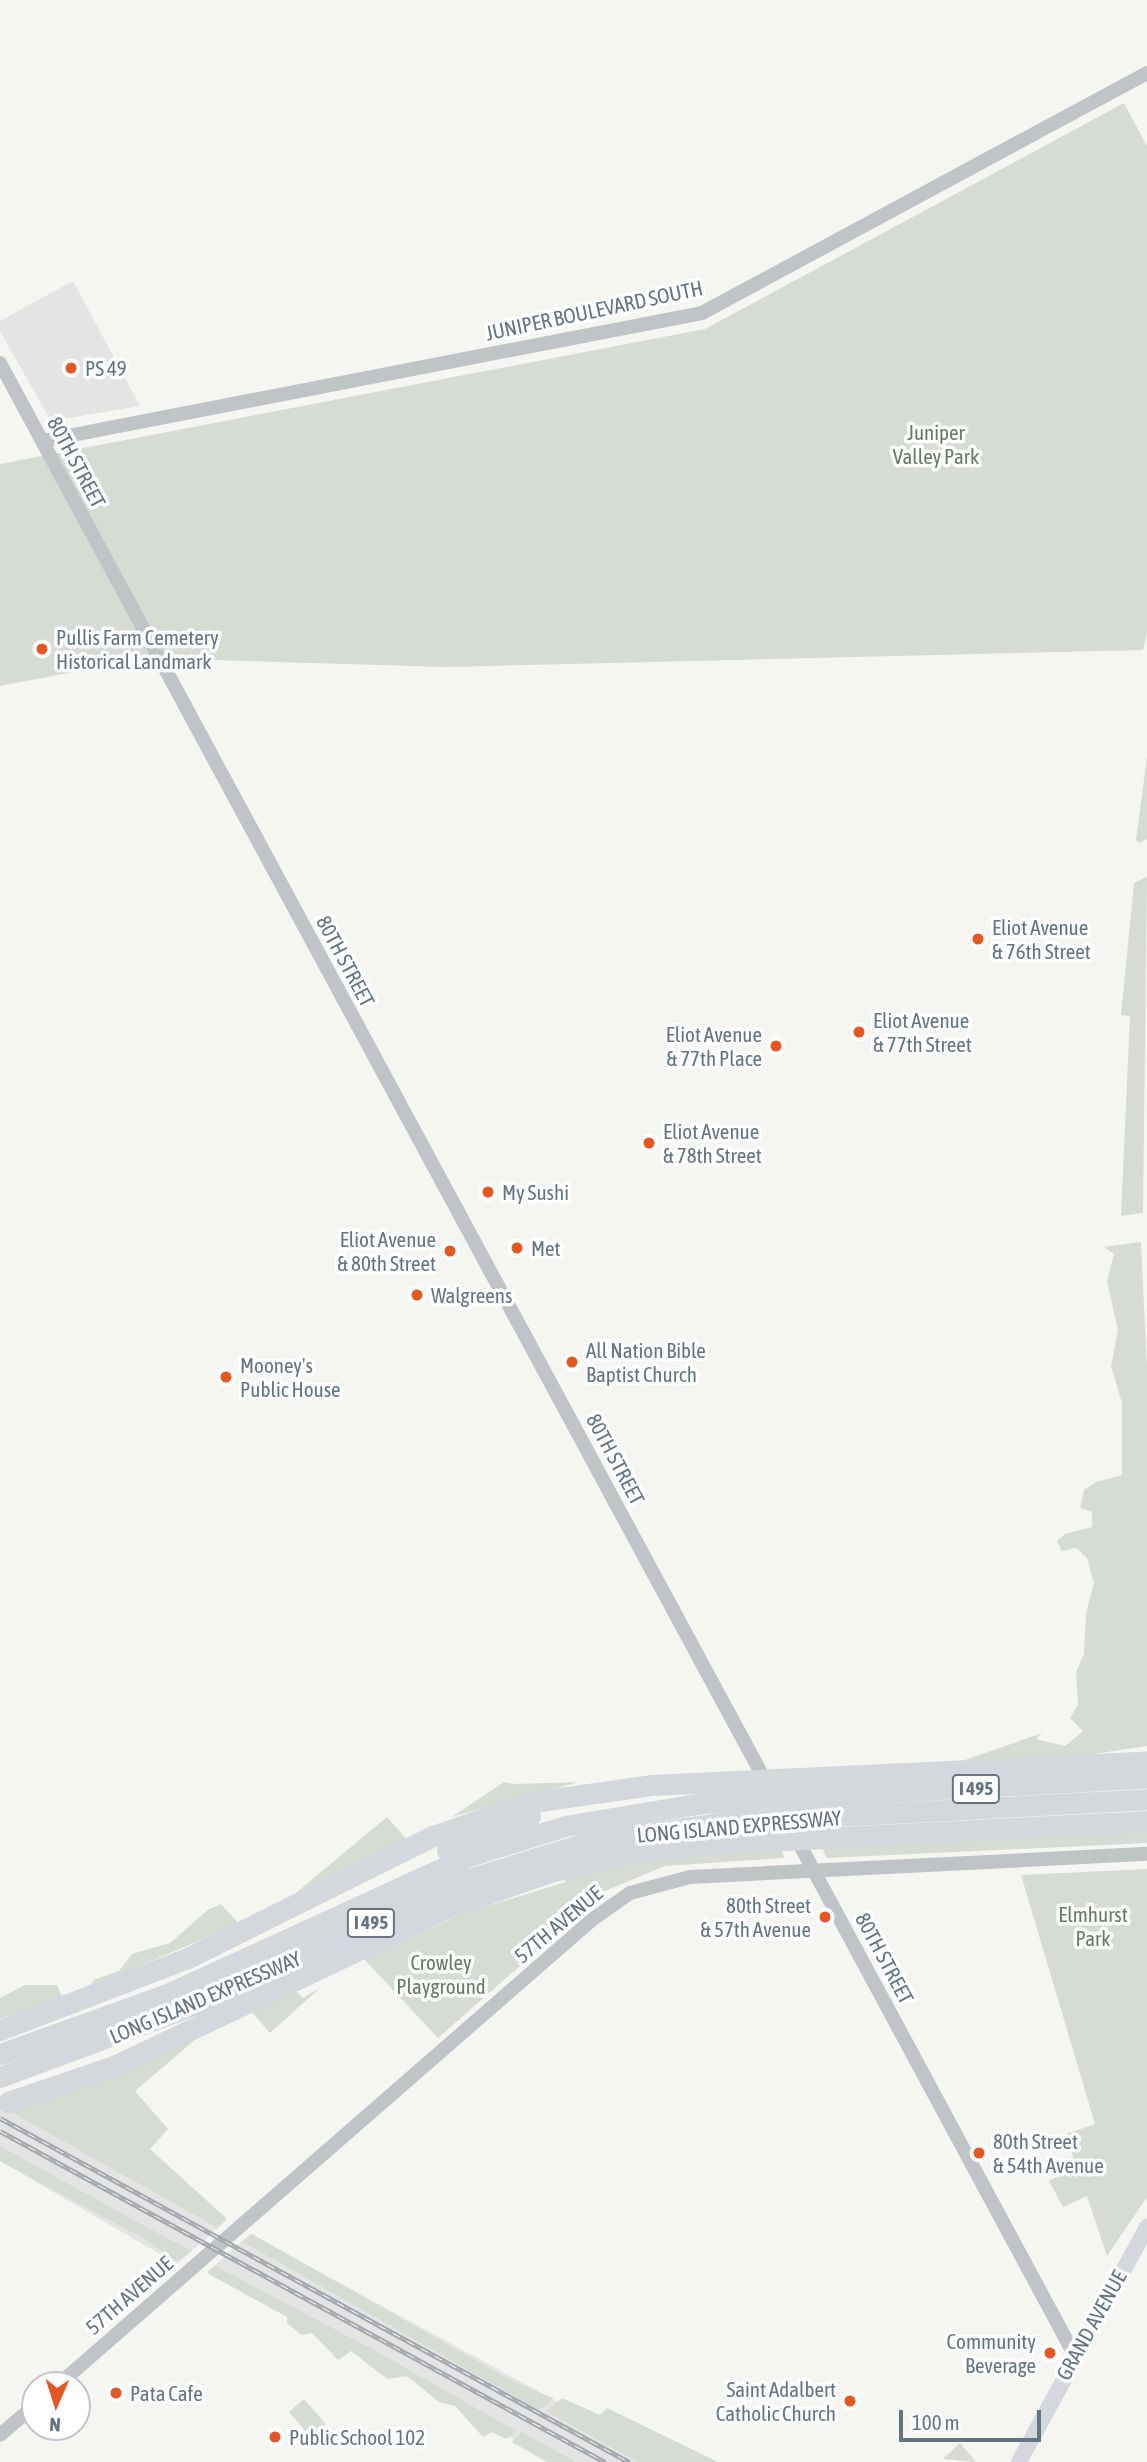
<!DOCTYPE html>
<html>
<head>
<meta charset="utf-8">
<style>
  body { margin:0 }
  #map { position:relative; width:1147px; height:2462px; overflow:hidden; background:#f5f5f2; font-family:"Asap Condensed",sans-serif }
  div>[style] { position:absolute }
  .built>* { inset:0; background:#e3e4e3 }
  .green>* { inset:0; background:#d6dcd3; transform-origin:0 0 }
  .tertiary>* { height:14px; margin:-7px; padding:0 7px; transform-origin:7px; border-radius:7px; background:#c0c4c7 }
  .secondary>* { height:16px; margin:-8px; padding:0 8px; transform-origin:8px; border-radius:8px; background:#d4d8dc }
  .motorway>* { height:21px; margin:-10.5px; padding:0 10.5px; transform-origin:10.5px; border-radius:10.5px; background:#d4d8dc }
  .rail>* { height:5px; margin-top:-2.5px; transform-origin:0; background:repeating-linear-gradient(90deg,#fff 0 8px,#a3a8ae 0 16px); box-sizing:border-box; border-block:2px solid #a3a8ae }
  .dots>* { width:19px; height:19px; translate:-50% -50%; box-sizing:border-box; border:4px solid #fff; border-radius:50% }
  span { translate:-50% -50%; white-space:nowrap; text-align:center; line-height:1.15; -webkit-text-stroke:7px #fff; paint-order:stroke }
  .shield-label span { padding:2px 5px; background:#fff; border:2px solid; border-radius:5px; -webkit-text-stroke-width:0 }
  .shield-label { font-size:19px; color:#647483; font-weight:700 }
  .street-label { font-size:21px; color:#647483 }
  .poi-label { font-size:21px; color:#647483 }
  .left { translate:0 -50%; text-align:left }
  .right { translate:-100% -50%; text-align:right }
  .park-label { font-size:21px; color:#667a63 }
  .north { position:absolute; left:21px; top:2371px; width:70px; height:70px; box-sizing:border-box; background:#fff; border:2px solid #c1c7cd; border-radius:50%; rotate:183deg; font-size:19px; font-weight:700; line-height:28px; text-align:center; color:#647483 }
  .north::after { content:''; display:block; margin:auto; width:24px; height:32px; background:#e75620; clip-path:polygon(50% 0,100% 100%,50% 72%,0 100%) }
  .scale { position:absolute; left:899px; top:2410px; width:142px; height:32px; box-sizing:border-box; border:4px solid #647483; border-top:0; padding-left:9px; font-size:21px; line-height:24px; white-space:nowrap; color:#647483; -webkit-text-stroke:5px #fff; paint-order:stroke }
</style>
</head>
<body>
<div id="map">
  <div class="built">
    <div style="clip-path:polygon(73px 281px,140px 406px,51px 421px,0 331px,0 321px)"></div>
    <div style="clip-path:polygon(0 2097px,204px 2202px,227px 2220px,177px 2264px,0 2161px)"></div>
    <div style="clip-path:polygon(250px 2234px,560px 2403px,714px 2462px,551px 2462px,422px 2385px,207px 2272px)"></div>
  </div>
  <div class="green">
    <div style="clip-path:polygon(1124px 103px,1147px 146px,1147px 633px,1143px 650px,446px 667px,179px 659px,127px 662px,0 686px,0 464px,705px 329px)"></div>
    <div style="clip-path:polygon(1147px 757px,1147px 839px,1140px 843px,1136px 840px)"></div>
    <div style="clip-path:polygon(1147px 877px,1143px 1213px,1121px 1216px,1130px 1016px,1121px 1015px,1134px 883px)"></div>
    <div style="clip-path:polygon(1141px 1242px,1147px 1368px,1147px 1746px,1081px 1756px,962px 1761px,1042px 1733px,1036px 1739px,1065px 1746px,1083px 1731px,1070px 1718px,1078px 1705px,1076px 1672px,1084px 1654px,1086px 1613px,1094px 1583px,1087px 1558px,1076px 1548px,1062px 1551px,1057px 1541px,1065px 1534px,1092px 1527px,1092px 1512px,1080px 1508px,1084px 1490px,1096px 1482px,1122px 1475px,1122px 1403px,1111px 1366px,1118px 1330px,1107px 1281px,1114px 1254px,1104px 1247px)"></div>
    <div style="clip-path:polygon(504px 1782px,516px 1784px,579px 1782px,452px 1817px)"></div>
    <div style="clip-path:polygon(387px 1817px,409px 1842px,279px 1907px)"></div>
    <div style="clip-path:polygon(1147px 1830px,1147px 1843px,827px 1858px,822px 1848px)"></div>
    <div style="clip-path:polygon(782px 1850px,784px 1858px,665px 1866px,605px 1891px,438px 2038px,364px 1959px,464px 1913px,566px 1882px,563px 1878px,673px 1857px)"></div>
    <div style="clip-path:polygon(1147px 1869px,1147px 2197px,1107px 2256px,1087px 2196px,1063px 2207px,1049px 2181px,1076px 2167px,1066px 2134px,1095px 2124px,1021px 1875px)"></div>
    <div style="clip-path:polygon(221px 1904px,239px 1924px,92px 1986px,93px 1980px,119px 1971px,132px 1954px,170px 1943px,209px 1909px)"></div>
    <div style="clip-path:polygon(25px 1985px,57px 1985px,62px 1997px,0 2019px,0 1998px)"></div>
    <div style="clip-path:polygon(320px 1988px,270px 2033px,251px 2011px,296px 1991px,303px 1998px)"></div>
    <div style="clip-path:polygon(202px 2034px,135px 2091px,168px 2129px,150px 2149px,226px 2218px,218px 2228px,11px 2112px)"></div>
    <div style="clip-path:polygon(0 2146px,119px 2212px,191px 2251px,177px 2262px,148px 2241px,0 2161px)"></div>
    <div style="clip-path:polygon(252px 2234px,512px 2381px,553px 2398px,539px 2410px,243px 2242px)"></div>
    <div style="clip-path:polygon(215px 2266px,372px 2349px,516px 2431px,506px 2439px,492px 2432px,483px 2437px,455px 2406px,439px 2402px,407px 2376px,387px 2379px,351px 2351px,338px 2360px,312px 2333px,301px 2335px,287px 2323px,287px 2317px,207px 2273px)"></div>
    <div style="clip-path:polygon(562px 2398px,600px 2415px,607px 2408px,718px 2462px,638px 2462px,546px 2411px)"></div>
    <div style="left:304px;top:2399px;width:33px;height:20px;rotate:49deg"></div>
    <div style="clip-path:polygon(522px 2432px,576px 2462px,547px 2462px,512px 2442px)"></div>
    <div style="clip-path:polygon(960px 2443px,976px 2462px,943px 2459px)"></div>
  </div>
  <div class="tertiary">
    <div style="left:0;top:363px;width:1617px;rotate:61.64deg"></div>
    <div style="left:42px;top:441px;width:672px;rotate:-10.98deg"></div>
    <div style="left:702px;top:313px;width:506px;rotate:-28.34deg"></div>
    <div style="left:794px;top:1834px;width:591px;rotate:61.7deg"></div>
    <div style="left:58px;top:2385px;width:709px;rotate:-41.06deg"></div>
    <div style="left:593px;top:1919px;width:45px;rotate:-35.1deg"></div>
    <div style="left:630px;top:1893px;width:62px;rotate:-14.9deg"></div>
    <div style="left:690px;top:1877px;width:458px;rotate:-2.9deg"></div>
    <div style="left:0;top:2435px;width:46px;rotate:-40.6deg"></div>
  </div>
  <div class="secondary">
    <div style="left:1019px;top:2462px;width:268px;rotate:-61.4deg"></div>
  </div>
  <div class="motorway">
    <div style="left:447px;top:1851px;width:90px;rotate:-22.9deg"></div>
    <div style="left:0;top:2030px;width:201px;rotate:-21deg"></div>
    <div style="left:188px;top:1958px;width:274px;rotate:-26.5deg"></div>
    <div style="left:433px;top:1836px;width:105px;rotate:-19deg"></div>
    <div style="left:532px;top:1802px;width:120px;rotate:-8.1deg"></div>
    <div style="left:651px;top:1785px;width:497px;rotate:-2.7deg"></div>
    <div style="left:0;top:2054px;width:175px;rotate:-19.7deg"></div>
    <div style="left:165px;top:1995px;width:331px;rotate:-24.6deg"></div>
    <div style="left:466px;top:1857px;width:104px;rotate:-17.4deg"></div>
    <div style="left:565px;top:1826px;width:139px;rotate:-9.5deg"></div>
    <div style="left:702px;top:1803px;width:446px;rotate:-3.3deg"></div>
    <div style="left:0;top:2077px;width:207px;rotate:-20.4deg"></div>
    <div style="left:194px;top:2005px;width:292px;rotate:-24.9deg"></div>
    <div style="left:459px;top:1882px;width:136px;rotate:-17.1deg"></div>
    <div style="left:589px;top:1842px;width:138px;rotate:-8.3deg"></div>
    <div style="left:726px;top:1822px;width:422px;rotate:-3.1deg"></div>
    <div style="left:8px;top:2102px;width:112px;rotate:-18.8deg"></div>
    <div style="left:114px;top:2066px;width:369px;rotate:-25.4deg"></div>
    <div style="left:447px;top:1908px;width:112px;rotate:-19.2deg"></div>
    <div style="left:553px;top:1871px;width:82px;rotate:-12.7deg"></div>
    <div style="left:633px;top:1853px;width:76px;rotate:-6.8deg"></div>
    <div style="left:708px;top:1844px;width:440px;rotate:-3deg"></div>
  </div>
  <div class="rail">
    <div style="left:0;top:2118px;width:717px;rotate:28.67deg"></div>
    <div style="left:0;top:2131px;width:690px;rotate:28.68deg"></div>
  </div>
  <div class="dots">
    <div style="left:71px;top:368px;background:#e75620"></div>
    <div style="left:42px;top:649px;background:#e75620"></div>
    <div style="left:978px;top:939px;background:#e75620"></div>
    <div style="left:859px;top:1032px;background:#e75620"></div>
    <div style="left:776px;top:1046px;background:#e75620"></div>
    <div style="left:649px;top:1143px;background:#e75620"></div>
    <div style="left:488px;top:1192px;background:#e75620"></div>
    <div style="left:517px;top:1248px;background:#e75620"></div>
    <div style="left:450px;top:1251px;background:#e75620"></div>
    <div style="left:417px;top:1295px;background:#e75620"></div>
    <div style="left:572px;top:1362px;background:#e75620"></div>
    <div style="left:226px;top:1377px;background:#e75620"></div>
    <div style="left:825px;top:1917px;background:#e75620"></div>
    <div style="left:979px;top:2153px;background:#e75620"></div>
    <div style="left:1050px;top:2353px;background:#e75620"></div>
    <div style="left:116px;top:2393px;background:#e75620"></div>
    <div style="left:850px;top:2401px;background:#e75620"></div>
    <div style="left:275px;top:2437px;background:#e75620"></div>
  </div>
  <div class="shield-label">
    <span style="left:976px;top:1789px">I 495</span>
    <span style="left:371px;top:1923px">I 495</span>
  </div>
  <div class="street-label">
    <span style="left:594px;top:310px;rotate:-12deg">JUNIPER BOULEVARD SOUTH</span>
    <span style="left:77px;top:462px;rotate:62deg">80TH STREET</span>
    <span style="left:346px;top:961px;rotate:62deg">80TH STREET</span>
    <span style="left:616px;top:1459px;rotate:62deg">80TH STREET</span>
    <span style="left:739px;top:1826px;rotate:-5deg">LONG ISLAND EXPRESSWAY</span>
    <span style="left:558px;top:1924px;rotate:-40deg">57TH AVENUE</span>
    <span style="left:885px;top:1958px;rotate:62deg">80TH STREET</span>
    <span style="left:205px;top:1997px;rotate:-23deg">LONG ISLAND EXPRESSWAY</span>
    <span style="left:129px;top:2295px;rotate:-41deg">57TH AVENUE</span>
    <span style="left:1091px;top:2325px;rotate:-61deg">GRAND AVENUE</span>
  </div>
  <div class="poi-label">
    <span class="left" style="left:85px;top:368px">PS 49</span>
    <span class="left" style="left:56px;top:649px">Pullis Farm Cemetery<br>Historical Landmark</span>
    <span class="left" style="left:992px;top:939px">Eliot Avenue<br>&amp; 76th Street</span>
    <span class="left" style="left:873px;top:1032px">Eliot Avenue<br>&amp; 77th Street</span>
    <span class="right" style="left:762px;top:1046px">Eliot Avenue<br>&amp; 77th Place</span>
    <span class="left" style="left:663px;top:1143px">Eliot Avenue<br>&amp; 78th Street</span>
    <span class="left" style="left:502px;top:1192px">My Sushi</span>
    <span class="right" style="left:436px;top:1251px">Eliot Avenue<br>&amp; 80th Street</span>
    <span class="left" style="left:531px;top:1248px">Met</span>
    <span class="left" style="left:431px;top:1295px">Walgreens</span>
    <span class="left" style="left:586px;top:1362px">All Nation Bible<br>Baptist Church</span>
    <span class="left" style="left:240px;top:1377px">Mooney's<br>Public House</span>
    <span class="right" style="left:811px;top:1917px">80th Street<br>&amp; 57th Avenue</span>
    <span class="left" style="left:993px;top:2153px">80th Street<br>&amp; 54th Avenue</span>
    <span class="right" style="left:1036px;top:2353px">Community<br>Beverage</span>
    <span class="right" style="left:836px;top:2401px">Saint Adalbert<br>Catholic Church</span>
    <span class="left" style="left:130px;top:2393px">Pata Cafe</span>
    <span class="left" style="left:289px;top:2437px">Public School 102</span>
  </div>
  <div class="park-label">
    <span style="left:936px;top:444px">Juniper<br>Valley Park</span>
    <span style="left:1093px;top:1926px">Elmhurst<br>Park</span>
    <span style="left:441px;top:1974px">Crowley<br>Playground</span>
  </div>
  <div class="north">N</div>
  <div class="scale">100 m</div>
</div>
</body>
</html>
